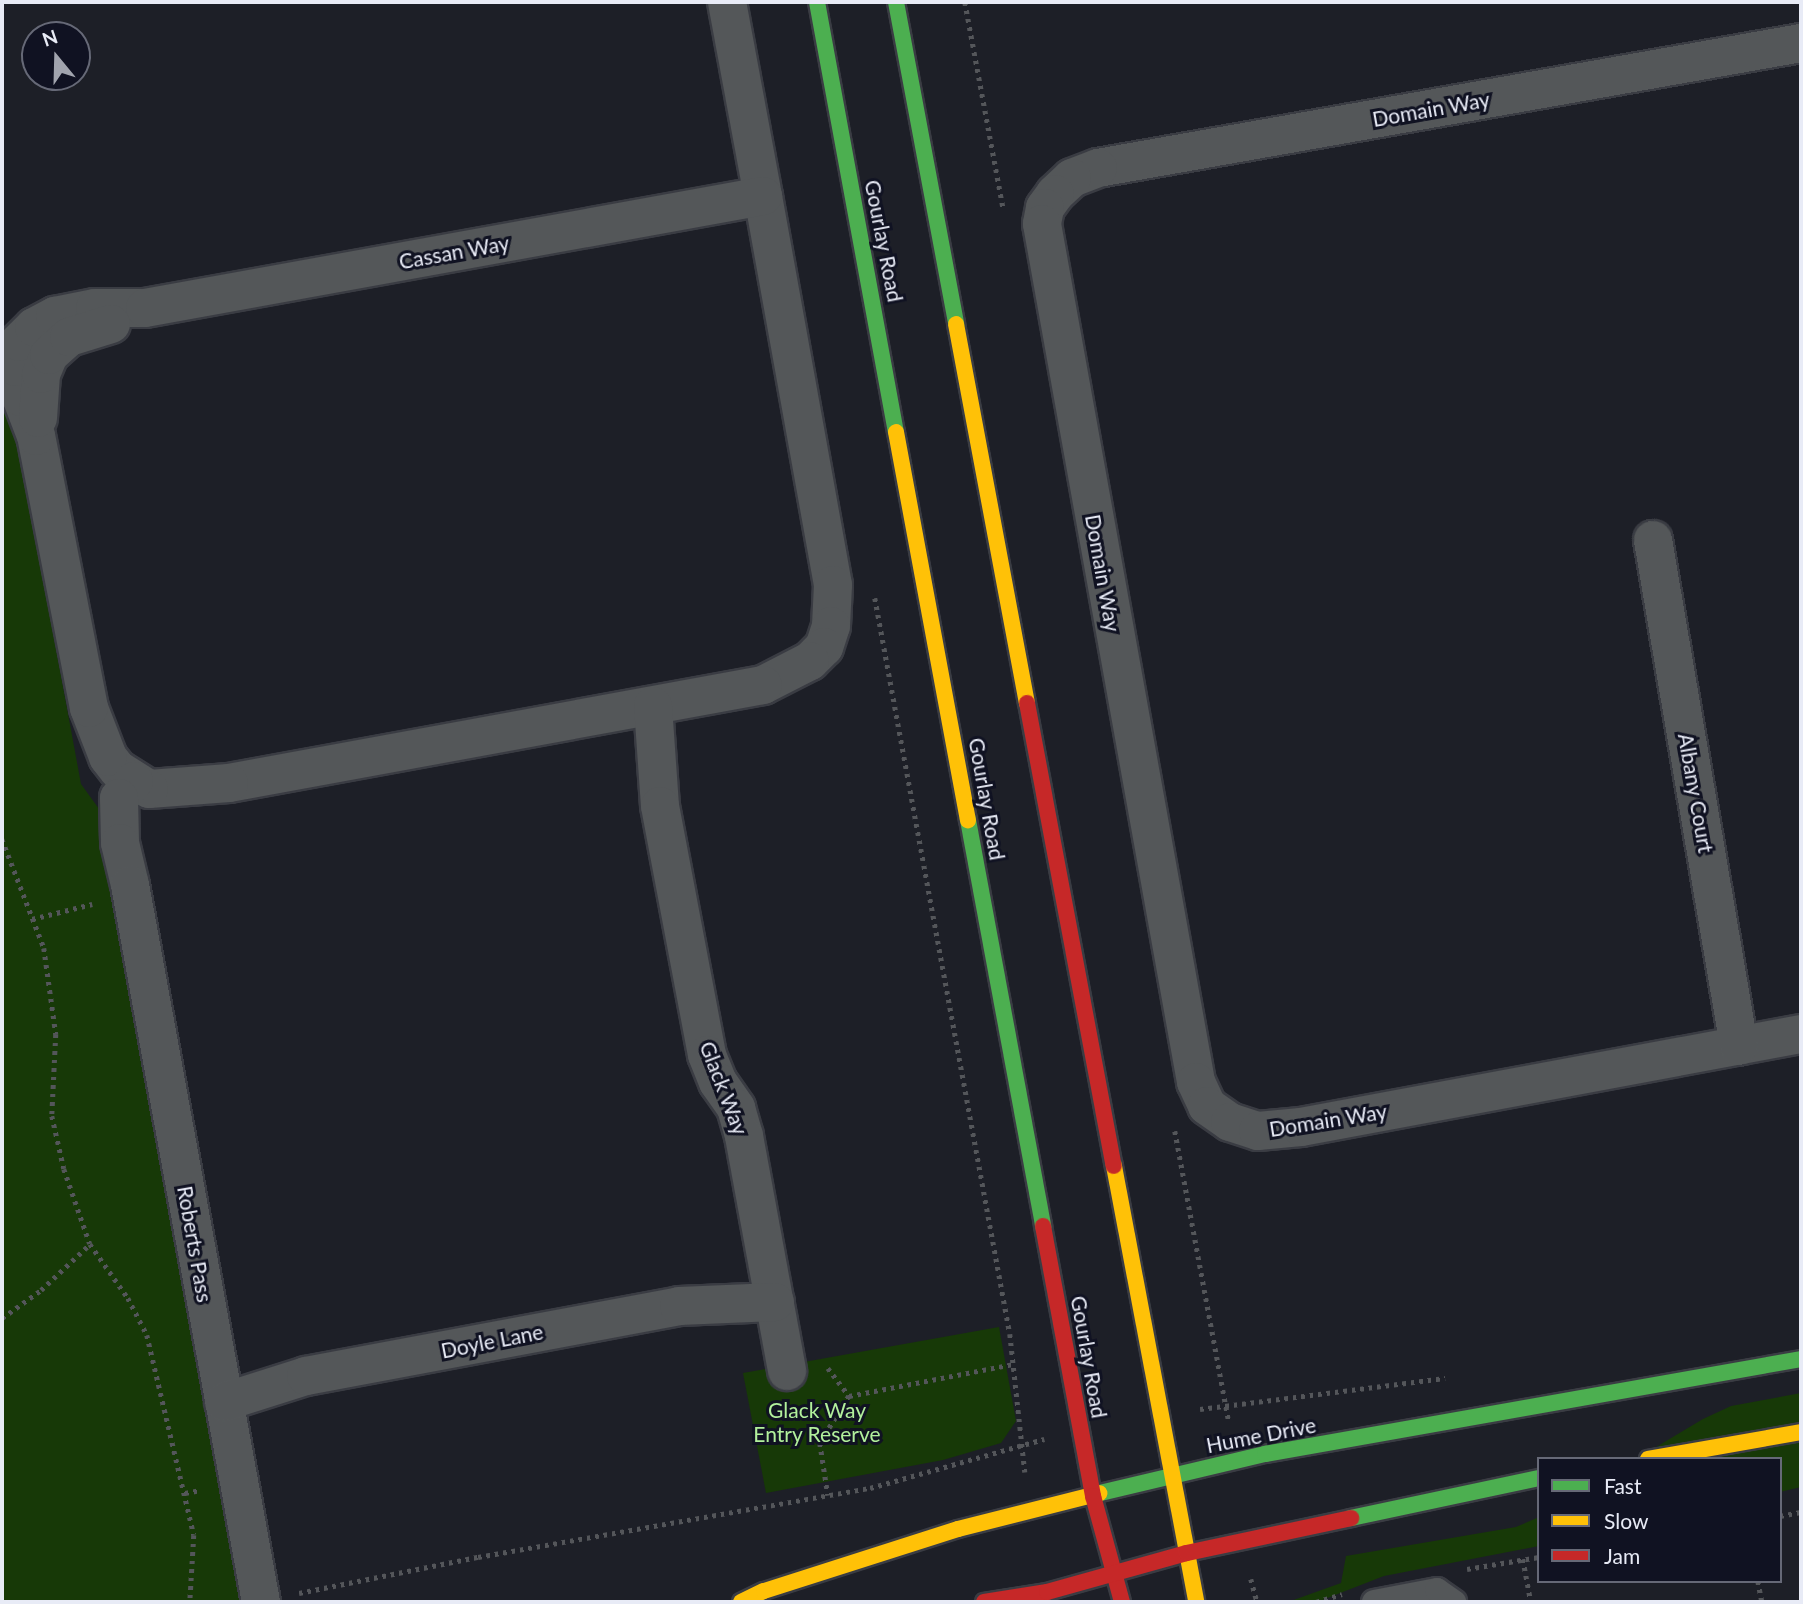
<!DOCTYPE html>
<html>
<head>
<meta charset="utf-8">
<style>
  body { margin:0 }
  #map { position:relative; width:1803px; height:1604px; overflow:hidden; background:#1d1f27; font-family:Lato,sans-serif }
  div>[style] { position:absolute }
  .green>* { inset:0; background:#173907 }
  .path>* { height:4.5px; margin-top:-2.25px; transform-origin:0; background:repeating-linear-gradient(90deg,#54565a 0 3.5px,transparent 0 8.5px) }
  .roads { filter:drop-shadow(2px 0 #3a3c43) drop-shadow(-2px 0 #3a3c43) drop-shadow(0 2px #3a3c43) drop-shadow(0 -2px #3a3c43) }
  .lane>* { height:24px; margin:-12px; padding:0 12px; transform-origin:12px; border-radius:12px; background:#545759 }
  .street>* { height:38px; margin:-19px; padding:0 19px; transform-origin:19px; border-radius:19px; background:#545759 }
  .fast>* { height:16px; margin:-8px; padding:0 8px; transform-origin:8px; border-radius:8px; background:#4caf50 }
  .slow>* { height:16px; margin:-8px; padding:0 8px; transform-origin:8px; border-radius:8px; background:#ffc107 }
  .jam>* { height:16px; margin:-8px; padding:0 8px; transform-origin:8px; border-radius:8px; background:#c62828 }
  span { translate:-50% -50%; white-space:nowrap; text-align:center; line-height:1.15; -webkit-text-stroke:6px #101222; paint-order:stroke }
  .street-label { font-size:21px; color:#e8ebf6 }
  .park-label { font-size:21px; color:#b2f09c }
  .frame { position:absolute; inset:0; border:4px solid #e8ebf6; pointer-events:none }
  .legend { position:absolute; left:1537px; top:1457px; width:245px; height:126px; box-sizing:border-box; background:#101222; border:2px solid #666977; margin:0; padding:9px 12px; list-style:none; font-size:21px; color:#e8ebf6 }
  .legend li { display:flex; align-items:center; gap:14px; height:35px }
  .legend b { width:35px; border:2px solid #666977 }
  .north { position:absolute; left:21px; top:21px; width:70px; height:70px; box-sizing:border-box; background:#101222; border:2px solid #666977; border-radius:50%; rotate:341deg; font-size:19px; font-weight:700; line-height:28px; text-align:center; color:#e8ebf6 }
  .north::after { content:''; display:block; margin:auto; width:24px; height:32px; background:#a1a4ae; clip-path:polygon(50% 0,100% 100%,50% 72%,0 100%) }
</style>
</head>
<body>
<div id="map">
  <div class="green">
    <div style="clip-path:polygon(2px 357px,81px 784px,107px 820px,245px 1602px,2px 1602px)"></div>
    <div style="clip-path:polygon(999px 1327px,1016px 1421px,1001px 1443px,943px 1460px,766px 1493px,743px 1373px)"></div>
    <div style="clip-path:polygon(1801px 1393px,1801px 1487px,1780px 1492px,1780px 1459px,1636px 1459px,1703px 1419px,1731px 1406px)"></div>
    <div style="clip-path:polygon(1539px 1517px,1539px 1546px,1384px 1576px,1317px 1602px,1288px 1602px,1341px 1583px,1346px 1556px,1516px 1527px)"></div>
  </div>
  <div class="path">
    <div style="left:965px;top:2px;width:208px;rotate:79.5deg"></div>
    <div style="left:875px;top:598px;width:748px;rotate:79.61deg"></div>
    <div style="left:1010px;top:1334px;width:139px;rotate:83.8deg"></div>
    <div style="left:2px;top:839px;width:117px;rotate:68.9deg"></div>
    <div style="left:44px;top:948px;width:87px;rotate:82.1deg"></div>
    <div style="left:56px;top:1034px;width:82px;rotate:92.8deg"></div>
    <div style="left:52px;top:1116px;width:54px;rotate:77.2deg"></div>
    <div style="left:64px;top:1169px;width:79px;rotate:70.9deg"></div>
    <div style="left:90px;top:1244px;width:66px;rotate:54.9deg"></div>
    <div style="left:128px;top:1298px;width:42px;rotate:62.8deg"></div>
    <div style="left:147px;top:1335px;width:205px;rotate:76.8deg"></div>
    <div style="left:194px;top:1535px;width:67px;rotate:93.4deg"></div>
    <div style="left:32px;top:919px;width:62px;rotate:-14deg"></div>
    <div style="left:1175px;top:1131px;width:296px;rotate:79.5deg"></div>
    <div style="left:2px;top:1318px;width:48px;rotate:-35.7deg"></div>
    <div style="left:41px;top:1290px;width:67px;rotate:-43.2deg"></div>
    <div style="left:828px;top:1368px;width:35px;rotate:53deg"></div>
    <div style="left:849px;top:1396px;width:55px;rotate:121.7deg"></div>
    <div style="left:820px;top:1443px;width:53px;rotate:81.3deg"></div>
    <div style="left:849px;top:1396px;width:167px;rotate:-11deg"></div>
    <div style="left:1200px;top:1409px;width:247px;rotate:-7.2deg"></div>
    <div style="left:185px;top:1493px;width:16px;rotate:-11deg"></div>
    <div style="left:1780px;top:1516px;width:21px;rotate:-11deg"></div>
    <div style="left:1523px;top:1559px;width:44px;rotate:79.5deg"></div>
    <div style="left:1467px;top:1569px;width:73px;rotate:-9.5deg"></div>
    <div style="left:1251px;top:1579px;width:24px;rotate:75deg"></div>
    <div style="left:1758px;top:1581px;width:21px;rotate:79deg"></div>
    <div style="left:299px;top:1593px;width:183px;rotate:-11.4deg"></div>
    <div style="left:478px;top:1557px;width:398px;rotate:-10deg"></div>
    <div style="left:870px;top:1488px;width:181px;rotate:-15.7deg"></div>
    <div style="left:1316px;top:1602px;width:27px;rotate:-17deg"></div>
  </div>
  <div class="roads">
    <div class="lane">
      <div style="left:1374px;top:1602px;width:64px;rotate:-10.8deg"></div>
      <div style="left:1437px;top:1590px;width:21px;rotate:35deg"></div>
    </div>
    <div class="street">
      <div style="left:727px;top:2px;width:197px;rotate:79.5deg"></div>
      <div style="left:763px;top:196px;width:395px;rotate:79.8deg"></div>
      <div style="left:833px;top:585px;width:41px;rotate:92.8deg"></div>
      <div style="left:831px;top:626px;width:22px;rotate:108deg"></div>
      <div style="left:824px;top:647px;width:20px;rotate:135deg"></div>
      <div style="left:810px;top:661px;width:53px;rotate:152.9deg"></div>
      <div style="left:763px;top:685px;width:543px;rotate:169.6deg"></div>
      <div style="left:229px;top:783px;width:80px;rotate:175.7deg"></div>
      <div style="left:149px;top:789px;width:36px;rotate:-148deg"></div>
      <div style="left:118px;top:770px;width:16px;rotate:-128deg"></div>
      <div style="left:108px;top:757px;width:53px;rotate:-111.2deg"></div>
      <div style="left:89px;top:708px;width:277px;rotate:-101deg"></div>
      <div style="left:36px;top:436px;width:42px;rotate:-111deg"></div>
      <div style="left:21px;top:397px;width:30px;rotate:-99deg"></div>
      <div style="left:16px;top:367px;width:25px;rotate:-83deg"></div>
      <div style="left:19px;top:342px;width:21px;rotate:-45deg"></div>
      <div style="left:34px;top:327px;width:24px;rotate:-28deg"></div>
      <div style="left:55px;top:316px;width:41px;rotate:-11.3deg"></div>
      <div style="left:95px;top:308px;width:50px"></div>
      <div style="left:145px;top:308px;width:628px;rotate:-10.27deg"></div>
      <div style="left:1801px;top:43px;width:714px;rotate:169.92deg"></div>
      <div style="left:1098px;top:168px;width:28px;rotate:159deg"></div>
      <div style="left:1072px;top:178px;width:23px;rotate:137deg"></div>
      <div style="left:1055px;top:194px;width:17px;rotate:126deg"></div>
      <div style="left:1045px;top:208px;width:16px;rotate:101deg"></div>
      <div style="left:1042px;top:224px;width:872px;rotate:79.82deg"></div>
      <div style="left:1196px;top:1082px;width:26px;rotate:65deg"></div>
      <div style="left:1207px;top:1106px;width:28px;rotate:35deg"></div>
      <div style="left:1230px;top:1122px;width:29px;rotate:18deg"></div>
      <div style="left:1258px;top:1131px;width:43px;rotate:-5.3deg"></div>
      <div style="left:1301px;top:1127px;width:509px;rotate:-10.54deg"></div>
      <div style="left:38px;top:418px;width:44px;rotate:-86.1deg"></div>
      <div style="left:41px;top:374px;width:21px;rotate:-67deg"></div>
      <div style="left:49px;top:355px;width:27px;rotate:-42deg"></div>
      <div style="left:69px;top:337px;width:44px;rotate:-17.2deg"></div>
      <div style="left:1653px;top:540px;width:513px;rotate:80.35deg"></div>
      <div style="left:653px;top:706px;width:100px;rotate:86deg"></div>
      <div style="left:660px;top:806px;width:253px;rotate:79.3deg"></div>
      <div style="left:707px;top:1055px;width:29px;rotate:68deg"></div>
      <div style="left:718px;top:1082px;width:32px;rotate:55deg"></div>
      <div style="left:736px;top:1108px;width:29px;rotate:74deg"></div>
      <div style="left:744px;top:1136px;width:239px;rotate:79.6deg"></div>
      <div style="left:134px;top:781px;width:23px;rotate:131deg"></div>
      <div style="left:119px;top:798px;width:45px;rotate:88.7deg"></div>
      <div style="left:120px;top:843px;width:43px;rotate:76.6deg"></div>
      <div style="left:130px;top:885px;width:729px;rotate:79.65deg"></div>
      <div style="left:224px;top:1402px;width:86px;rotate:-17.6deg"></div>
      <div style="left:306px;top:1376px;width:380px;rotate:-10.6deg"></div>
      <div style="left:679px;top:1306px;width:96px;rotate:-2.4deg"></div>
    </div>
    <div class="fast">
      <div style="left:817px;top:2px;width:437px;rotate:79.6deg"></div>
      <div style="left:896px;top:2px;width:328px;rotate:79.4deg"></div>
      <div style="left:968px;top:820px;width:413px;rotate:79.5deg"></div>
      <div style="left:1100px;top:1493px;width:170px;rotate:-13.3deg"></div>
      <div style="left:1265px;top:1454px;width:544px;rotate:-10.05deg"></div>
      <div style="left:1351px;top:1518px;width:192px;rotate:-12deg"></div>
    </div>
    <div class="slow">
      <div style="left:956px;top:324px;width:386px;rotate:79.4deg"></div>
      <div style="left:896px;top:432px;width:395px;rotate:79.5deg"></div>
      <div style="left:1114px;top:1166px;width:444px;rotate:79.3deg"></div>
      <div style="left:1648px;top:1459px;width:155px;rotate:-10deg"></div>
      <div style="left:741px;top:1602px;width:25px;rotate:-26deg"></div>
      <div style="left:764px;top:1591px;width:204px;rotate:-17.7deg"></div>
      <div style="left:958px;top:1529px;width:146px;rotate:-14.2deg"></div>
    </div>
    <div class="jam">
      <div style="left:1027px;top:703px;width:471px;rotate:79.4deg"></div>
      <div style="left:1043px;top:1226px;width:275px;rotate:79.5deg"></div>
      <div style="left:1093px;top:1496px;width:110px;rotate:74.7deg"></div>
      <div style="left:984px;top:1602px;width:64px;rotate:-9deg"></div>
      <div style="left:1047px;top:1592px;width:145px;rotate:-15.6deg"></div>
      <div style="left:1187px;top:1553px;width:168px;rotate:-12deg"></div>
    </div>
  </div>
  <div class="street-label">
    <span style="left:1431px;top:109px;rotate:-10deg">Domain Way</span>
    <span style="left:884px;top:241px;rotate:79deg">Gourlay Road</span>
    <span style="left:454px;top:252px;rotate:-10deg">Cassan Way</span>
    <span style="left:1103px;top:573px;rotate:80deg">Domain Way</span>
    <span style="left:1696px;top:793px;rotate:80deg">Albany Court</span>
    <span style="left:987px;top:799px;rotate:80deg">Gourlay Road</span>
    <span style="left:724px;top:1088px;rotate:69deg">Glack Way</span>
    <span style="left:1328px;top:1120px;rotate:-9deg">Domain Way</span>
    <span style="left:195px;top:1244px;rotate:80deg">Roberts Pass</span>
    <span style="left:492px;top:1341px;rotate:-11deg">Doyle Lane</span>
    <span style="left:1089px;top:1357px;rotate:80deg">Gourlay Road</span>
    <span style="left:1261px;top:1435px;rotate:-11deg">Hume Drive</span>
  </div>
  <div class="park-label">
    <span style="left:817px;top:1422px">Glack Way<br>Entry Reserve</span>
  </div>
  <div class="frame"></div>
  <ul class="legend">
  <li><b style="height:9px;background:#4caf50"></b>Fast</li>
  <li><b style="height:9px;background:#ffc107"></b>Slow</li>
  <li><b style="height:9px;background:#c62828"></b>Jam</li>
  </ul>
  <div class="north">N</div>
</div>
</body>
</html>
